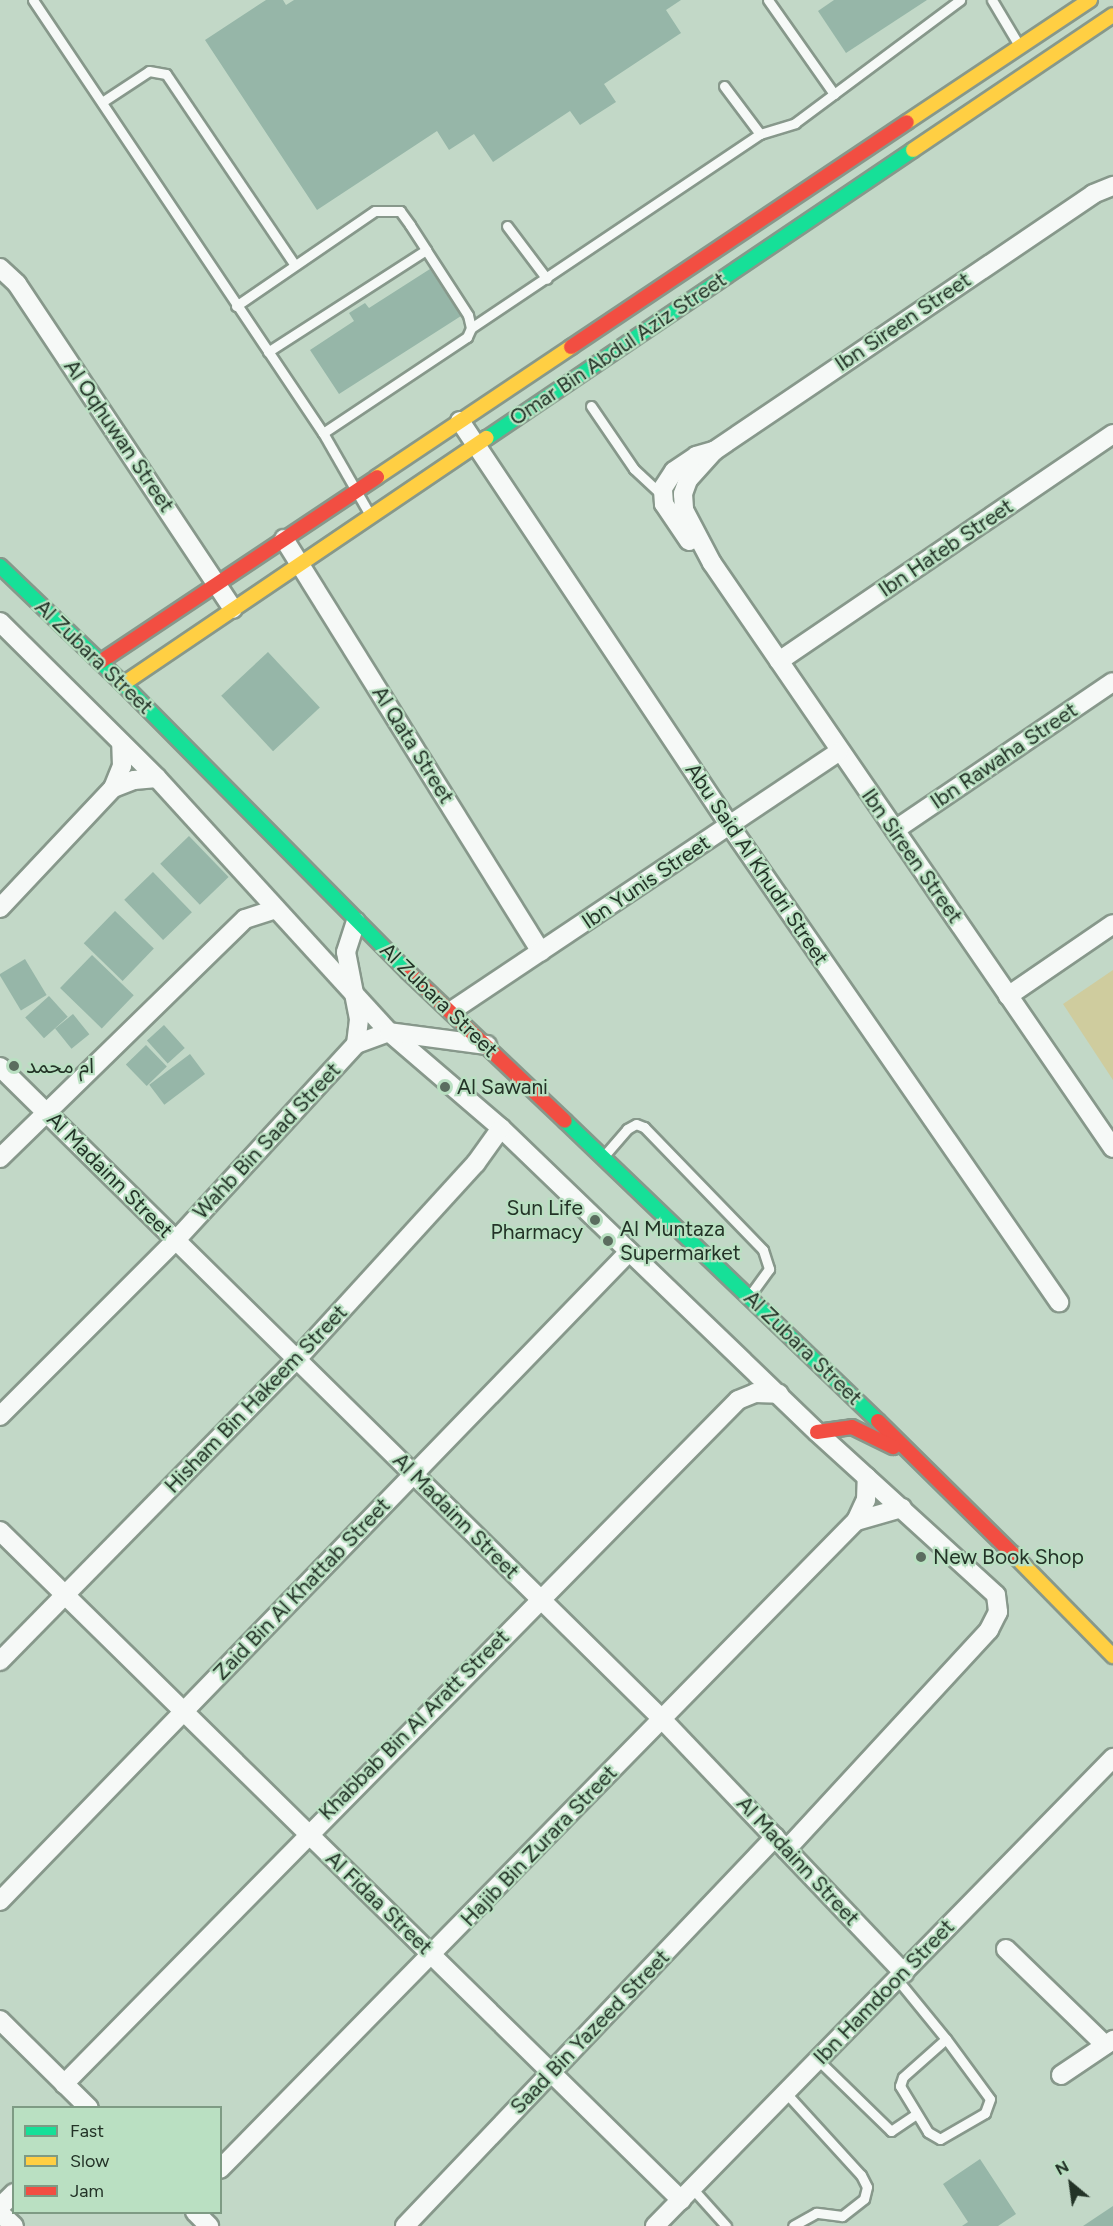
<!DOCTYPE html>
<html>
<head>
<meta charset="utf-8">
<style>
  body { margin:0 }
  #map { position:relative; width:1113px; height:2226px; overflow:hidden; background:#c2d8c7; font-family:Figtree,"Noto Sans Arabic",sans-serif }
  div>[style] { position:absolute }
  .green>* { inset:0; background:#cfcc9e }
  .building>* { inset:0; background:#96b6a8; transform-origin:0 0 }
  .roads { filter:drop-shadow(2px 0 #87988b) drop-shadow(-2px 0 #87988b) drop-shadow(0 2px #87988b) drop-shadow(0 -2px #87988b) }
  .lane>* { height:9px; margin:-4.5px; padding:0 4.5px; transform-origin:4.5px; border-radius:4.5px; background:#f6f9f7 }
  .street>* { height:18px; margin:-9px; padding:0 9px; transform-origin:9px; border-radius:9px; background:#f6f9f7 }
  .fast>* { height:14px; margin:-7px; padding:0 7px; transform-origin:7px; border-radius:7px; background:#16e098 }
  .slow>* { height:14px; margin:-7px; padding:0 7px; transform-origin:7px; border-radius:7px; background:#ffcf43 }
  .jam>* { height:14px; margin:-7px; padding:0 7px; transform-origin:7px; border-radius:7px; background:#f24e42 }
  .dots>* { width:16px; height:16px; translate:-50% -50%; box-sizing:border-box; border:3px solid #bae0c2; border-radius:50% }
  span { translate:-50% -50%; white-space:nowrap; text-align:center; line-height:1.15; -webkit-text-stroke:4.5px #bae0c2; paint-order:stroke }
  .street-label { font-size:21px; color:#233327 }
  .poi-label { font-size:21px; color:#233327 }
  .left { translate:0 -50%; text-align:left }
  .right { translate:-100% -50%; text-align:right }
  .legend { position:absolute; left:12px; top:2106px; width:210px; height:108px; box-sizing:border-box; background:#bae0c2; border:2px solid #7e9b84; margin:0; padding:8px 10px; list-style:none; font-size:18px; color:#233327 }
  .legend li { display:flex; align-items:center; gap:12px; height:30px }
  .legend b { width:30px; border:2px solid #7e9b84 }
  .north { position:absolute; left:1041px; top:2154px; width:60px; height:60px; -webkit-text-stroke:4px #bae0c2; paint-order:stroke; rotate:331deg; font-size:16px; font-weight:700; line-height:24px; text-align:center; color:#233327 }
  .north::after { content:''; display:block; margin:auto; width:21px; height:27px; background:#233327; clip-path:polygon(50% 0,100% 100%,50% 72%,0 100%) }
</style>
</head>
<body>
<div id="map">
  <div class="green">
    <div style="clip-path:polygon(1113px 970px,1113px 1080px,1063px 1004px)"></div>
  </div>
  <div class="building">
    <div style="clip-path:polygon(266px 0,283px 0,286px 5px,294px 0,681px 0,666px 10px,681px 33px,604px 84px,616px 102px,580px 125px,570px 111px,493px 162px,474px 134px,449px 150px,437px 131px,317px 210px,205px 40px)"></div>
    <div style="clip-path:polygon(834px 0,927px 0,846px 53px,818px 11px)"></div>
    <div style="clip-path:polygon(430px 269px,461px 316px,339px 394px,310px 350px,354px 321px,349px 313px,365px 303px,369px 308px)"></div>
    <div style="left:268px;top:652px;width:76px;height:64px;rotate:47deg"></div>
    <div style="left:189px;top:836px;width:57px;height:40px;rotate:46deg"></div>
    <div style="left:153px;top:872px;width:56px;height:40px;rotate:46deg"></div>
    <div style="left:115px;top:911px;width:54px;height:45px;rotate:44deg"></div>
    <div style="left:92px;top:955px;width:58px;height:46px;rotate:44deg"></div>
    <div style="left:25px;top:959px;width:42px;height:30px;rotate:59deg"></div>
    <div style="left:49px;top:996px;width:28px;height:32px;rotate:48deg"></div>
    <div style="left:73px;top:1014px;width:26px;height:23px;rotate:51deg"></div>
    <div style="left:164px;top:1025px;width:31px;height:23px;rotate:48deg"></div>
    <div style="left:146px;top:1045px;width:30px;height:28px;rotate:46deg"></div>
    <div style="left:190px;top:1054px;width:25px;height:51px;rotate:53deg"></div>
    <div style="clip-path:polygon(980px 2159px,1016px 2214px,998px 2226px,962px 2226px,968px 2222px,943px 2184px)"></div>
    <div style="clip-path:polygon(1113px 2206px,1113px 2226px,1083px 2226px)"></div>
  </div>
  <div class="roads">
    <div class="lane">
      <div style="left:33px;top:0;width:521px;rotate:56.19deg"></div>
      <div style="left:323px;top:433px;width:95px;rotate:60.2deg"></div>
      <div style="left:768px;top:0;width:115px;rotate:54.9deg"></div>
      <div style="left:992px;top:0;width:55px;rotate:59.2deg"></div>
      <div style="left:724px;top:86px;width:60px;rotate:53.1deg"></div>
      <div style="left:102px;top:102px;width:56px;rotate:-33.4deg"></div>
      <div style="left:149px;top:71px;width:17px;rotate:10deg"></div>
      <div style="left:166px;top:74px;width:230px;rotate:56deg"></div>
      <div style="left:507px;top:226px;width:66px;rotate:53deg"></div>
      <div style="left:236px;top:306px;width:168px;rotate:-34.4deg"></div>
      <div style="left:375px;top:211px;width:25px"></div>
      <div style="left:400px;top:211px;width:17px;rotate:54deg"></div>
      <div style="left:410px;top:225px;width:30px;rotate:57deg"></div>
      <div style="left:426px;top:250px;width:188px;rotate:147.2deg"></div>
      <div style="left:471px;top:328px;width:348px;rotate:-33.9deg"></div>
      <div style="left:760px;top:134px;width:37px;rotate:-17deg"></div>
      <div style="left:795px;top:123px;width:206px;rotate:-36.7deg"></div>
      <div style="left:591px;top:406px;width:76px;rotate:55.7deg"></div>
      <div style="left:634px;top:469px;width:40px;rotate:43deg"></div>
      <div style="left:323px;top:433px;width:173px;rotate:-33.7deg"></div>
      <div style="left:467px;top:337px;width:10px;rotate:-66deg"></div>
      <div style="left:471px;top:328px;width:13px;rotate:-103deg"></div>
      <div style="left:468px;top:315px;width:77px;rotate:-122.9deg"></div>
      <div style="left:603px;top:1157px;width:37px;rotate:-49deg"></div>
      <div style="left:627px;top:1129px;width:10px;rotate:-29deg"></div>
      <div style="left:636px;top:1124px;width:9px;rotate:21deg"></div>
      <div style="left:644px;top:1127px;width:171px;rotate:45.9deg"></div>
      <div style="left:763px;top:1250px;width:20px;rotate:72deg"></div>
      <div style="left:769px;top:1269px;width:34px;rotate:126deg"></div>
      <div style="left:897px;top:1979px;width:77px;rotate:50.8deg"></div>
      <div style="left:946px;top:2039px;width:74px;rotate:53.7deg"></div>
      <div style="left:990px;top:2099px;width:15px;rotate:110deg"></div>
      <div style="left:985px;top:2113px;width:52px;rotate:150deg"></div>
      <div style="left:940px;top:2139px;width:14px;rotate:-150deg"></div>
      <div style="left:928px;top:2132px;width:54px;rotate:-121.3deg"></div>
      <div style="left:900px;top:2086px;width:9px;rotate:-72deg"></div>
      <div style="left:903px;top:2077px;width:57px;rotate:-41.5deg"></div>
      <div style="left:818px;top:2060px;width:102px;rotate:44.2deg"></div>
      <div style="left:891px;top:2131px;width:30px;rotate:-34deg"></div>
      <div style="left:786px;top:2093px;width:111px;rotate:47.6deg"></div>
      <div style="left:861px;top:2175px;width:13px;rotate:63deg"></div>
      <div style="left:867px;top:2187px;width:12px;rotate:104deg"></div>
      <div style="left:864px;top:2199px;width:28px;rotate:142deg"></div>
      <div style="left:842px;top:2216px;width:26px;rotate:-173deg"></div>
      <div style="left:816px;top:2213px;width:26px;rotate:151deg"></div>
      <div style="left:692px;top:2188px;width:51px;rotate:48.2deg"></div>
    </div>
    <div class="street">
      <div style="left:0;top:268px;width:23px;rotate:43deg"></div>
      <div style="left:17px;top:284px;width:390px;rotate:56.4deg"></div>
      <div style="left:460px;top:421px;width:487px;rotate:56.3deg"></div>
      <div style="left:730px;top:826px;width:579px;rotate:55.35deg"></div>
      <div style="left:714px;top:451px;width:39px;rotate:132deg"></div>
      <div style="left:688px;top:480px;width:15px;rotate:110deg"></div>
      <div style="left:683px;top:494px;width:16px;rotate:86deg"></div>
      <div style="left:684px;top:510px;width:60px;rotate:62.2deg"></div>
      <div style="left:712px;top:563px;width:709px;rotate:55.57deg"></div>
      <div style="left:284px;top:539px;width:486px;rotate:58.1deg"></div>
      <div style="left:689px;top:541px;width:45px;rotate:-124deg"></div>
      <div style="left:664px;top:504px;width:16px;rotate:-94deg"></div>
      <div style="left:663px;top:488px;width:20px;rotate:-57deg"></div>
      <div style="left:674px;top:471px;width:27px;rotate:-34deg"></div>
      <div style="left:696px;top:456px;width:19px;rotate:-16deg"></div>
      <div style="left:714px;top:451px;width:458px;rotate:-34.1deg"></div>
      <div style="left:1093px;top:194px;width:22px;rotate:-22deg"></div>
      <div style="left:0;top:622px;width:221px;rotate:44.8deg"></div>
      <div style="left:157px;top:778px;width:344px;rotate:47.6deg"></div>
      <div style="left:389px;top:1032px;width:148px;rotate:40.6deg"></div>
      <div style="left:501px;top:1128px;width:438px;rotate:43.9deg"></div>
      <div style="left:817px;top:1432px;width:242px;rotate:42.3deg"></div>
      <div style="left:996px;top:1595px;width:17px;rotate:83deg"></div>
      <div style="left:998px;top:1612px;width:20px;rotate:117deg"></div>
      <div style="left:989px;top:1630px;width:299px;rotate:132.7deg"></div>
      <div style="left:779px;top:661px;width:404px;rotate:-34.2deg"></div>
      <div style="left:113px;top:788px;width:22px;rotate:-21deg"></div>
      <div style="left:134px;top:780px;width:23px;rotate:-5deg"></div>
      <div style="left:895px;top:830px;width:263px;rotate:-34.2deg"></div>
      <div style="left:0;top:908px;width:165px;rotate:-46.7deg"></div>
      <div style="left:113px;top:788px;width:24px;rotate:-68deg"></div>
      <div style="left:122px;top:766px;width:23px;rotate:-92deg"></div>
      <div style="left:1008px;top:996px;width:127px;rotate:-34.4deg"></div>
      <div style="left:453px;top:1010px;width:464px;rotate:-33.8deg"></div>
      <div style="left:356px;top:1044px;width:25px;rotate:-83deg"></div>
      <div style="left:359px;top:1019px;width:68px;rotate:-101deg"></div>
      <div style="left:346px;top:952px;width:32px;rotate:-72deg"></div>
      <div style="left:0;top:1067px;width:929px;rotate:44.56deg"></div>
      <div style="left:662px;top:1719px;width:351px;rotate:46.4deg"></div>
      <div style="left:0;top:1158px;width:342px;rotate:-44.3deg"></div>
      <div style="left:245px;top:919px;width:32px;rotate:-18deg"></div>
      <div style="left:0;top:1416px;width:249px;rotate:-45deg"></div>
      <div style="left:176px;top:1240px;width:266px;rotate:-47.4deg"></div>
      <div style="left:356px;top:1044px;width:35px;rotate:-20deg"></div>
      <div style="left:389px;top:1032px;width:99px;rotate:7.6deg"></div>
      <div style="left:856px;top:1521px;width:48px;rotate:-15.8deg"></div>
      <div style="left:0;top:1531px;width:955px;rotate:44.49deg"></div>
      <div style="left:0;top:1661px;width:424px;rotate:-45.5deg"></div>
      <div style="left:297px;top:1359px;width:265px;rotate:-47.6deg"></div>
      <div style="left:476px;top:1163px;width:43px;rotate:-54.5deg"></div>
      <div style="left:0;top:1901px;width:904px;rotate:-45.9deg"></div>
      <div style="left:1006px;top:1949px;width:138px;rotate:44.1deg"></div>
      <div style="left:0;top:2020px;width:125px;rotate:44.7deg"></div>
      <div style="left:1061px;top:2075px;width:63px;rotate:-33.9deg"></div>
      <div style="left:64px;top:2084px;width:960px;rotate:-45.42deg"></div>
      <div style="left:738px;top:1400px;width:18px;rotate:-22deg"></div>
      <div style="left:755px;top:1393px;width:24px;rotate:2deg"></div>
      <div style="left:220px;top:2169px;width:908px;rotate:-45.54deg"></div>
      <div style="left:856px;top:1521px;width:23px;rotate:-65deg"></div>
      <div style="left:866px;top:1500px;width:23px;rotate:-88deg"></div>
      <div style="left:0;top:2207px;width:20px;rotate:-45deg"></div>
      <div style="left:195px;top:2212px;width:20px;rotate:45deg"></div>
      <div style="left:0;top:2213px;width:19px;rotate:43deg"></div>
      <div style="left:405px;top:2226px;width:537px;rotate:-46.43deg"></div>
      <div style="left:655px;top:2226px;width:655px;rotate:-45.62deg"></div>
    </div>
    <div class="fast">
      <div style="left:487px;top:438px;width:514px;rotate:-34.06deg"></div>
      <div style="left:0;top:566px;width:170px;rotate:43.8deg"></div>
      <div style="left:123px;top:684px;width:405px;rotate:45.3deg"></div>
      <div style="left:565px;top:1121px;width:434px;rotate:43.8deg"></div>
    </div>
    <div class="slow">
      <div style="left:907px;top:122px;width:220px;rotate:-33.7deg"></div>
      <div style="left:913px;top:150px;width:241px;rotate:-34deg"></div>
      <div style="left:377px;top:477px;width:234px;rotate:-33.8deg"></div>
      <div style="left:123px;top:684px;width:439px;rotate:-34.1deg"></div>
      <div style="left:1013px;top:1554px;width:143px;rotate:45.6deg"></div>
    </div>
    <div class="jam">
      <div style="left:571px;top:347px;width:404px;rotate:-33.8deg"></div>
      <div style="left:100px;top:662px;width:333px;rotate:-33.7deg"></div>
      <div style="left:408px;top:972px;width:216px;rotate:43.5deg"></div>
      <div style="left:878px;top:1421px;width:190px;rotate:44.6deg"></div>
      <div style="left:817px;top:1432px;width:35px;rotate:-8deg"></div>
      <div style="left:852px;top:1427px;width:46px;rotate:26deg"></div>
    </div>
  </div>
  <div class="dots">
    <div style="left:14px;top:1066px;background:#5b6d5f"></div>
    <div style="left:445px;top:1087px;background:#5b6d5f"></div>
    <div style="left:595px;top:1220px;background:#5b6d5f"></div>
    <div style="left:608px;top:1241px;background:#5b6d5f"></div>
    <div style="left:921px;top:1557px;background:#5b6d5f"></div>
  </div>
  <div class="street-label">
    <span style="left:903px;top:322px;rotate:-34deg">Ibn Sireen Street</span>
    <span style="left:618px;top:349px;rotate:-34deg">Omar Bin Abdul Aziz Street</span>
    <span style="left:119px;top:436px;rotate:56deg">Al Oqhuwan Street</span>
    <span style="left:946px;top:548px;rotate:-34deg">Ibn Hateb Street</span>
    <span style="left:94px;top:657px;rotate:44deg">Al Zubara Street</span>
    <span style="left:413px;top:745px;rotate:58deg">Al Qata Street</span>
    <span style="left:1004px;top:756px;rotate:-34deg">Ibn Rawaha Street</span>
    <span style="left:912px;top:856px;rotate:55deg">Ibn Sireen Street</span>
    <span style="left:757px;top:864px;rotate:56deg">Abu Said Al Khudri Street</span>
    <span style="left:646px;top:882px;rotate:-34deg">Ibn Yunis Street</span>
    <span style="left:439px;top:1000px;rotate:44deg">Al Zubara Street</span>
    <span style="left:267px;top:1141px;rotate:-47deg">Wahb Bin Saad Street</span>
    <span style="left:110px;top:1175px;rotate:45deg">Al Madainn Street</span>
    <span style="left:803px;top:1348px;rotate:44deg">Al Zubara Street</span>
    <span style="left:256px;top:1399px;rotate:-46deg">Hisham Bin Hakeem Street</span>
    <span style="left:456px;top:1516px;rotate:45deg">Al Madainn Street</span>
    <span style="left:302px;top:1589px;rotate:-46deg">Zaid Bin Al Khattab Street</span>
    <span style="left:414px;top:1725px;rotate:-45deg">Khabbab Bin Al Aratt Street</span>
    <span style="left:539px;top:1846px;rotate:-46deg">Hajib Bin Zurara Street</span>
    <span style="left:798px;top:1861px;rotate:47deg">Al Madainn Street</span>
    <span style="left:379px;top:1903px;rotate:44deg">Al Fidaa Street</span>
    <span style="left:884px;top:1992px;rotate:-46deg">Ibn Hamdoon Street</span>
    <span style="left:590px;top:2032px;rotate:-46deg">Saad Bin Yazeed Street</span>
  </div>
  <div class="poi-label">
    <span class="left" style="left:26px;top:1066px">ام محمد</span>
    <span class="left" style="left:457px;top:1087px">Al Sawani</span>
    <span class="right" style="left:583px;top:1220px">Sun Life<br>Pharmacy</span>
    <span class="left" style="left:620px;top:1241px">Al Muntaza<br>Supermarket</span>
    <span class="left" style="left:933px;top:1557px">New Book Shop</span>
  </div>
  <ul class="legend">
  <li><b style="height:8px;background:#16e098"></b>Fast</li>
  <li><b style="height:8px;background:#ffcf43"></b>Slow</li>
  <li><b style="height:8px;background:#f24e42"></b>Jam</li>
  </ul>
  <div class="north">N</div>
</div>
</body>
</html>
